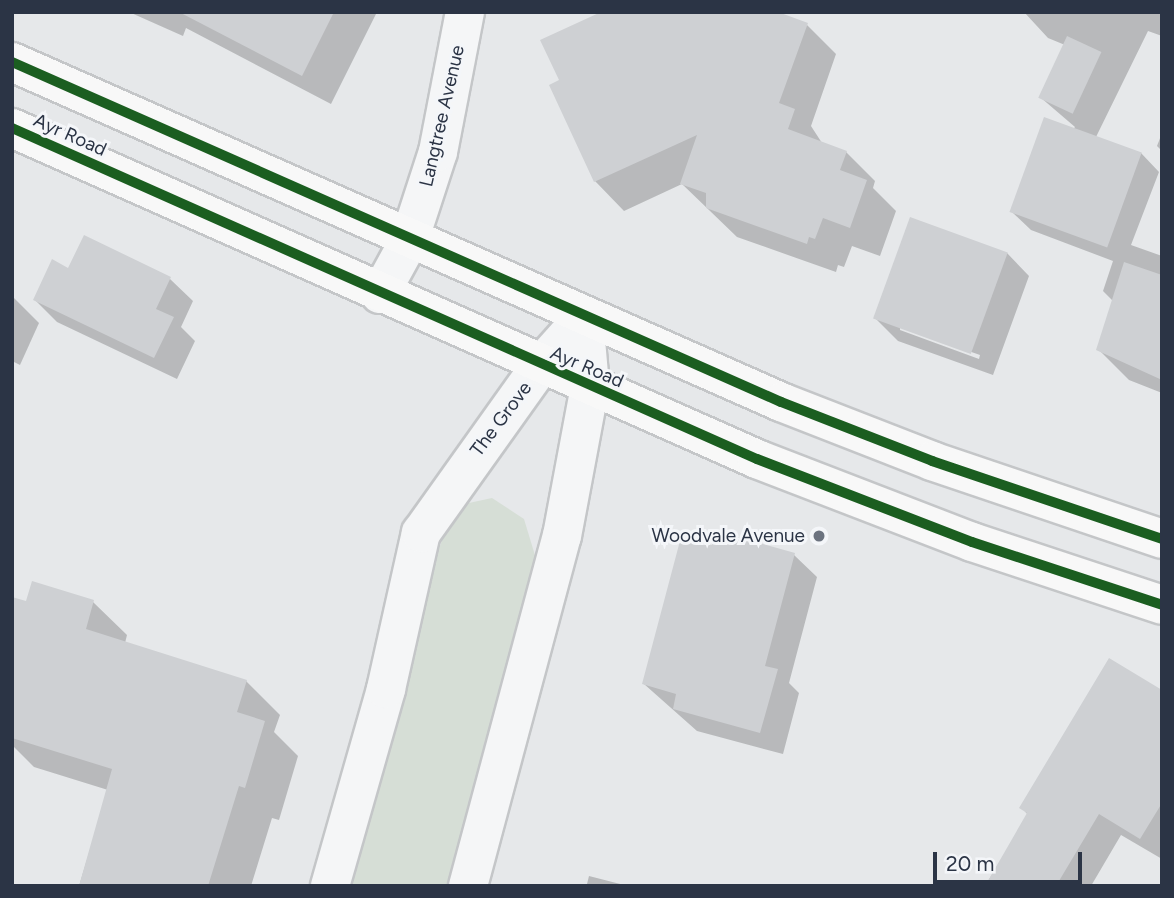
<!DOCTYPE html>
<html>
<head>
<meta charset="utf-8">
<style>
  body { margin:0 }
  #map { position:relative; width:1174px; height:898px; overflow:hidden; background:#e6e8ea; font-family:Figtree,sans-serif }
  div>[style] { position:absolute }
  .green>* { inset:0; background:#d6ded6 }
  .shadow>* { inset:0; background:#0003 }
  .building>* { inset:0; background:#ced0d3; transform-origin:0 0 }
  .roads { filter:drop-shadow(2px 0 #c4c6c8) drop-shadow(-2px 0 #c4c6c8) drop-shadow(0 2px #c4c6c8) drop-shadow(0 -2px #c4c6c8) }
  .street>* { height:38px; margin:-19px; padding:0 19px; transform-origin:19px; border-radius:19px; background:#f5f6f7 }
  .primary>* { height:38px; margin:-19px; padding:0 19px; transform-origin:19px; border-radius:19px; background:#f8f8f8 }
  .cycleway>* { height:10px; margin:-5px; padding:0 5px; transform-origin:5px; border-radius:5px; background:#1b5e20 }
  .dots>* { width:19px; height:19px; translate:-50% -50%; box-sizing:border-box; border:4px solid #f4f6f9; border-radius:50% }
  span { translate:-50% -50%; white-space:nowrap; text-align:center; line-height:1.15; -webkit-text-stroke:6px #f4f6f9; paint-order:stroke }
  .street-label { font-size:19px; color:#2b3445 }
  .poi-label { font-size:19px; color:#2b3445 }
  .right { translate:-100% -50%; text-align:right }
  .frame { position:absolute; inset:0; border:14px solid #2b3445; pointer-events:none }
  .scale { position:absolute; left:933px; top:852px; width:149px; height:32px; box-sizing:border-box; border:4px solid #2b3445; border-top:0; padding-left:9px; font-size:21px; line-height:24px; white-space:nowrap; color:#2b3445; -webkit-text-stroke:5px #f4f6f9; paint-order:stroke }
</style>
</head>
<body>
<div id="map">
  <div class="green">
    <div style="clip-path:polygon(492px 498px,524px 519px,537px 562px,451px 886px,349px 886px,430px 572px,455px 506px)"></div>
  </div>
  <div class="shadow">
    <div style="clip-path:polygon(129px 12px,377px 12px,331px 104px,186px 28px,183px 36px)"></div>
    <div style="clip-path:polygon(1024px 12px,1162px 12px,1162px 36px,1148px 31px,1096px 137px,1141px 153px,1159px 172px,1131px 245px,1162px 256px,1162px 393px,1129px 380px,1098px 349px,1113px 301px,1103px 291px,1113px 261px,1031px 230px,1012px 212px,1075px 127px,1040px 97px,1065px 45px,1048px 38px)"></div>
    <div style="clip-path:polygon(807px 25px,836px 54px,811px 126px,822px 143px,846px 152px,875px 181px,873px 188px,896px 211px,880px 256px,852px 246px,844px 267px,838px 265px,836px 272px,737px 237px,682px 184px,624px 211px,595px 181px,552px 85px)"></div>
    <div style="clip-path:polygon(1162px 133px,1162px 151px,1157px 146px)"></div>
    <div style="clip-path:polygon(85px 238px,170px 279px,193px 301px,181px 327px,195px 341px,177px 379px,57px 322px,35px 300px,69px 270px)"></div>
    <div style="clip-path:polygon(evenodd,1007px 253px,1029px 276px,993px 375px,898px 341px,876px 319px,1007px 253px,900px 327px,980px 355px,979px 359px,900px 330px,900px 327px)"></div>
    <div style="clip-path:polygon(12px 296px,39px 323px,20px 365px,12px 361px)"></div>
    <div style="clip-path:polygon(714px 547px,794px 555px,817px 577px,789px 683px,799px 693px,783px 754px,697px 731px,644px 684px)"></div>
    <div style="clip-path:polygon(12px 599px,27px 603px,93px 602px,127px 635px,125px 643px,246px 681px,280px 715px,274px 732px,298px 756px,279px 820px,272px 818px,251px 886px,79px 886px,108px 790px,34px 767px,12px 745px)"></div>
    <div style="clip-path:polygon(1162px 692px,1162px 859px,1121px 835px,1091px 886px,985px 886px,1028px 815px,1022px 808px)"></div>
    <div style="clip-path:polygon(589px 876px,628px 886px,578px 886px,587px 884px)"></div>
  </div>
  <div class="building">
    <div style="clip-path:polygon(179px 12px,334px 12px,302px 76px)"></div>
    <div style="clip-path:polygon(601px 12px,778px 12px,808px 23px,779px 103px,795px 109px,788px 129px,847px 151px,840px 170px,867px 180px,850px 228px,823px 218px,815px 239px,809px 237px,807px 244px,706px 208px,706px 193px,680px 184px,697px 135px,594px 182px,549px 85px,559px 80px,540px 40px)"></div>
    <div style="left:1067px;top:36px;width:38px;height:68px;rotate:25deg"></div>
    <div style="left:1044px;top:117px;width:104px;height:101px;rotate:20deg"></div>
    <div style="left:910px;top:217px;width:104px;height:108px;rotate:20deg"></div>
    <div style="clip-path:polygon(84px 235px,171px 277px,156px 309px,174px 317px,154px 358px,33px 300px,52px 259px,68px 268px)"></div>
    <div style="clip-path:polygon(1124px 262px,1162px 275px,1162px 380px,1096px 350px)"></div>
    <div style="clip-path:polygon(716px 531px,795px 553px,765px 666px,778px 669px,760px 733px,673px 709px,676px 694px,642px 684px,681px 537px,712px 545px)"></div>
    <div style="clip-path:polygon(32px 581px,94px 600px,86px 629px,247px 680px,237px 712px,265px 721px,245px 788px,239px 786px,208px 886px,79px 886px,112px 769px,12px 738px,12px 597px,26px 601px)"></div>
    <div style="clip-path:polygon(1109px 658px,1162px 690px,1162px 803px,1140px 839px,1099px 814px,1056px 886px,985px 886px,1027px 813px,1019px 808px)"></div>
  </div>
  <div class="roads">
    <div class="street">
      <div style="left:380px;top:294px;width:60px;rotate:-61.3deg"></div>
      <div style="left:409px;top:241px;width:94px;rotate:-72deg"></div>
      <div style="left:438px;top:152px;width:143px;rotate:-79.1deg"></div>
      <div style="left:330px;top:886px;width:205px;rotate:-74.1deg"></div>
      <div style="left:386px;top:689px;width:160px;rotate:-77.4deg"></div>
      <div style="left:421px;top:533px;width:205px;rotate:-54.5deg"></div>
      <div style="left:540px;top:366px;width:66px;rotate:-48.1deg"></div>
      <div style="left:468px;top:886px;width:362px;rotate:-75deg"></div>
      <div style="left:562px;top:536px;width:153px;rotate:-79.4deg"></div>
      <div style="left:590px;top:386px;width:69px;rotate:-95deg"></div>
    </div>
    <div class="primary">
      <div style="left:12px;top:62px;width:841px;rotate:23.85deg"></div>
      <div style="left:781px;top:402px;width:162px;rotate:21.3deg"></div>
      <div style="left:932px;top:461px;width:243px;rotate:18.7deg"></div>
      <div style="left:12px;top:128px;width:815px;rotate:23.96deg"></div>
      <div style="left:757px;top:459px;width:230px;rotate:21.1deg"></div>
      <div style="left:972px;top:542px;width:200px;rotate:18.3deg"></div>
    </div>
  </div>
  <div class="cycleway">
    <div style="left:12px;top:62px;width:841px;rotate:23.85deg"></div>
    <div style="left:781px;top:402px;width:162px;rotate:21.3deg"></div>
    <div style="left:932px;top:461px;width:243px;rotate:18.7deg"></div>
    <div style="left:12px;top:128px;width:815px;rotate:23.96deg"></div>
    <div style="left:757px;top:459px;width:230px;rotate:21.1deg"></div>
    <div style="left:972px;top:542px;width:200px;rotate:18.3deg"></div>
  </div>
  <div class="dots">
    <div style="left:819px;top:536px;background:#6c737f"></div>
  </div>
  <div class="street-label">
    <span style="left:442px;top:116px;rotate:-77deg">Langtree Avenue</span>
    <span style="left:70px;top:135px;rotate:24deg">Ayr Road</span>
    <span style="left:587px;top:367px;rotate:23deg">Ayr Road</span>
    <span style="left:501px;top:419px;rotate:-53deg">The Grove</span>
  </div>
  <div class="poi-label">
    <span class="right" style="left:805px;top:536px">Woodvale Avenue</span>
  </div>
  <div class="frame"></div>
  <div class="scale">20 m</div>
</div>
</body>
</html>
